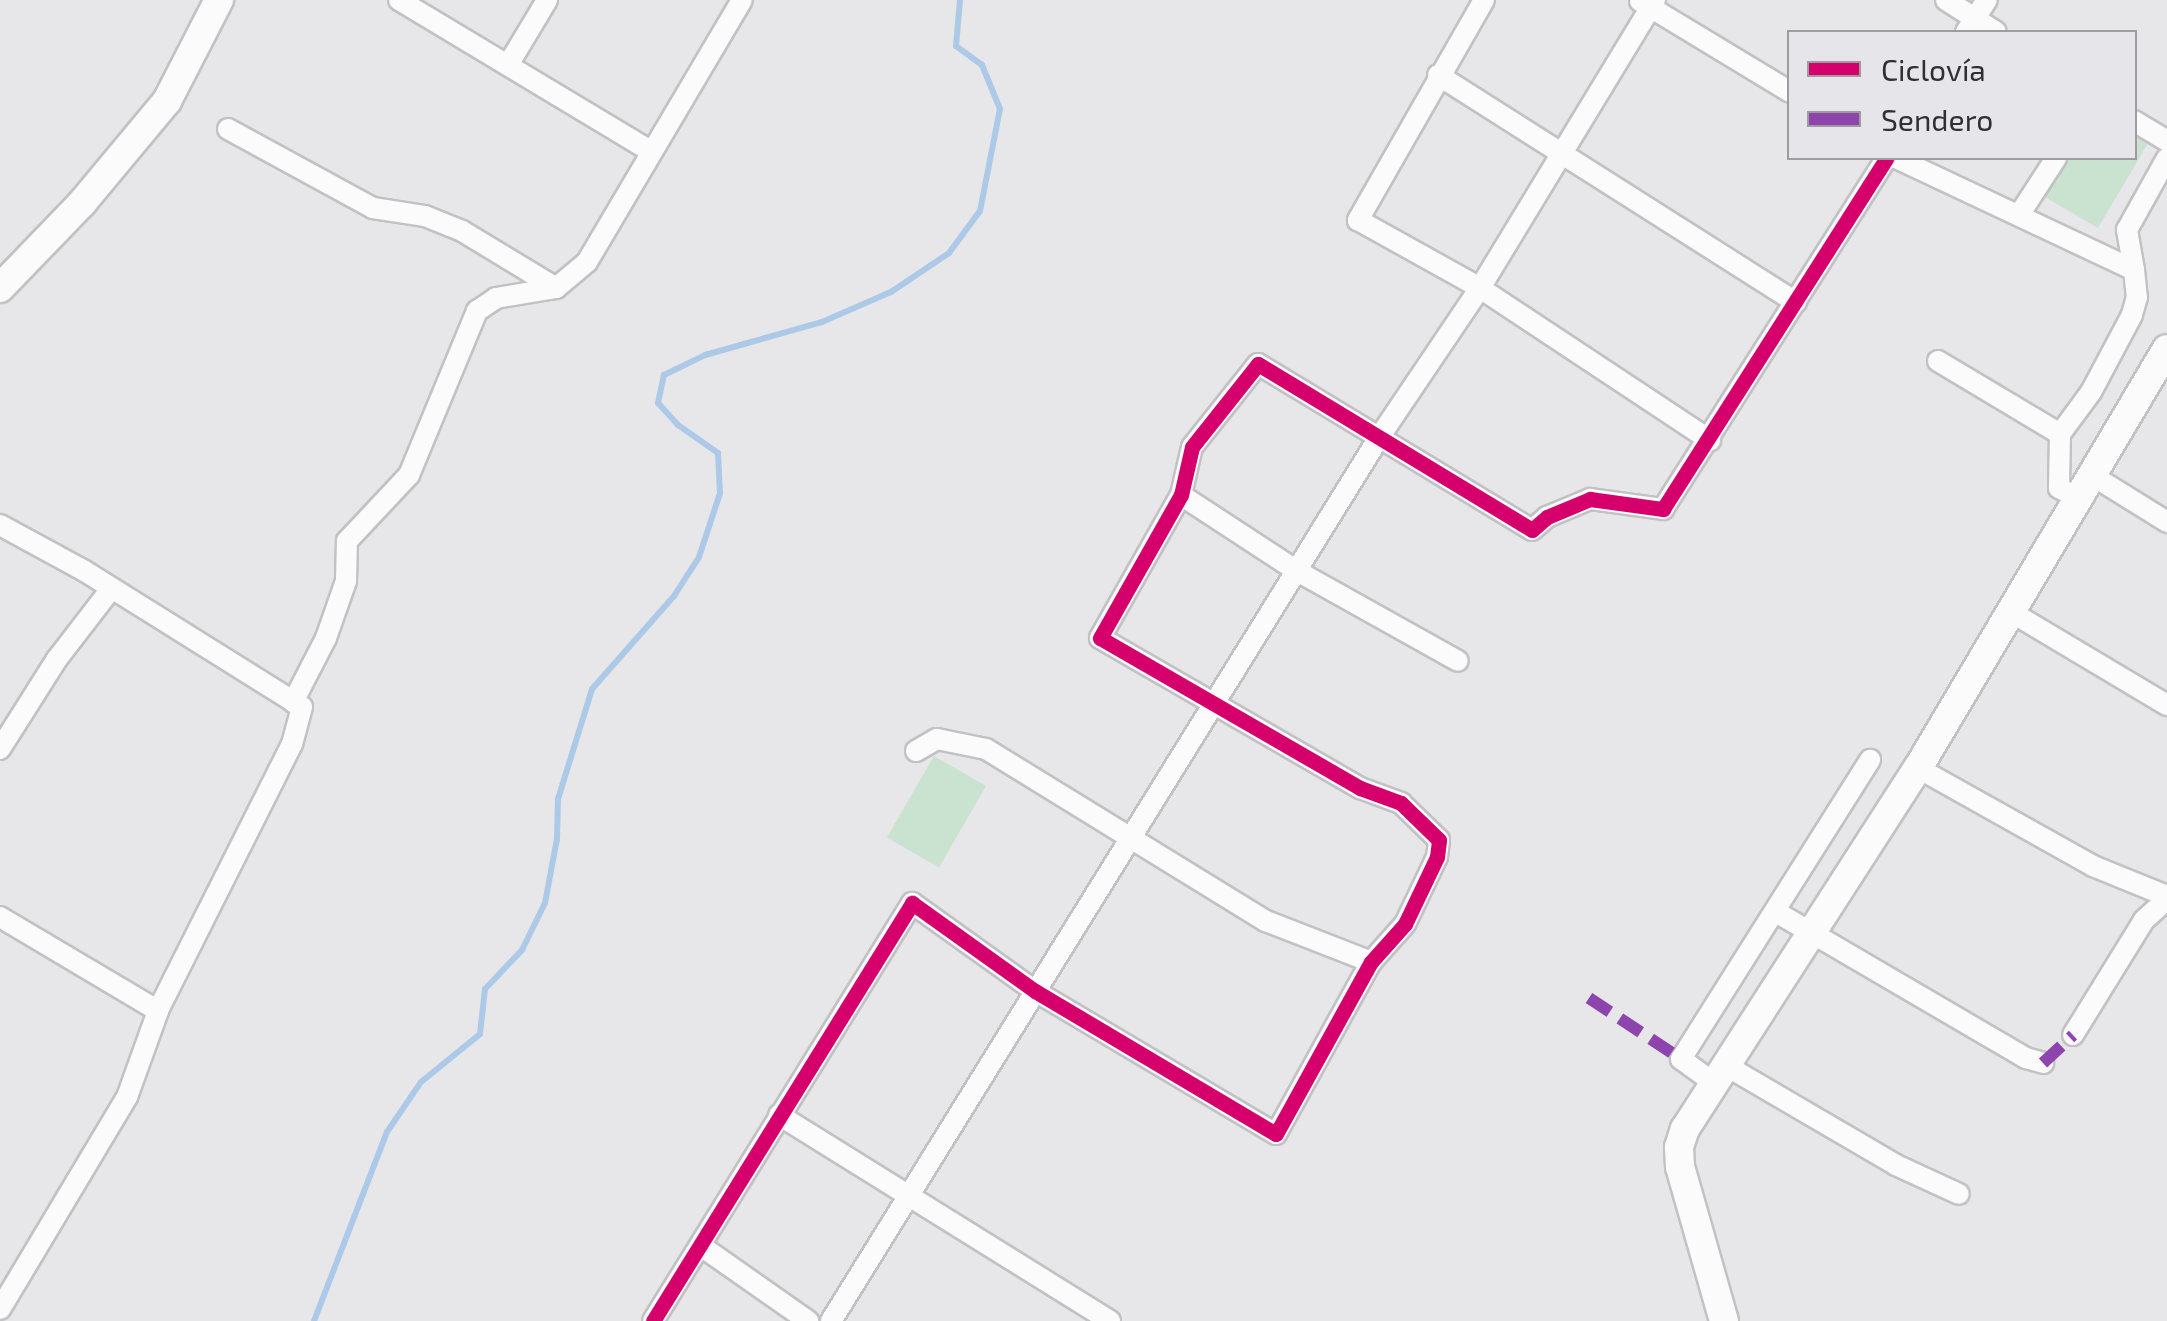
<!DOCTYPE html>
<html>
<head>
<meta charset="utf-8">
<style>
  body { margin:0 }
  #map { position:relative; width:2167px; height:1321px; overflow:hidden; background:#e7e6e8; font-family:"Exo 2",sans-serif }
  div>[style] { position:absolute }
  .green>* { inset:0; background:#cae2d0; transform-origin:0 0 }
  .stream>* { height:6px; margin:-3px; padding:0 3px; transform-origin:3px; border-radius:3px; background:#accae8 }
  .roads { filter:drop-shadow(2px 0 #c2c2c4) drop-shadow(-2px 0 #c2c2c4) drop-shadow(0 2px #c2c2c4) drop-shadow(0 -2px #c2c2c4) }
  .street>* { height:20px; margin:-10px; padding:0 10px; transform-origin:10px; border-radius:10px; background:#fbfbfc }
  .secondary>* { height:28px; margin:-14px; padding:0 14px; transform-origin:14px; border-radius:14px; background:#fbfbfc }
  .quiet>* { height:12px; margin-top:-6px; transform-origin:0; background:repeating-linear-gradient(90deg,#8e44ad 0 25px,transparent 0 37px) }
  .cycleway>* { height:15px; margin:-7.5px; padding:0 7.5px; transform-origin:7.5px; border-radius:7.5px; background:#d6006c }
  span { translate:-50% -50%; white-space:nowrap; text-align:center; line-height:1.15; -webkit-text-stroke:10px #e6e5e9; paint-order:stroke }
  .legend { position:absolute; left:1787px; top:30px; width:350px; height:130px; box-sizing:border-box; background:#e6e5e9; border:2px solid #9d9da0; margin:0; padding:12px 18px; list-style:none; font-size:30px; color:#303032 }
  .legend li { display:flex; align-items:center; gap:20px; height:50px }
  .legend b { width:50px; border:2px solid #9d9da0 }
</style>
</head>
<body>
<div id="map">
  <div class="green">
    <div style="clip-path:polygon(2135px 128px,2151px 138px,2098px 228px,2045px 197px,2068px 158px,2134px 158px)"></div>
    <div style="left:934px;top:756px;width:60px;height:94px;rotate:30deg"></div>
  </div>
  <div class="stream">
    <div style="left:314px;top:1321px;width:203px;rotate:-68.9deg"></div>
    <div style="left:387px;top:1132px;width:60px;rotate:-55.8deg"></div>
    <div style="left:421px;top:1082px;width:76px;rotate:-39.1deg"></div>
    <div style="left:480px;top:1034px;width:45px;rotate:-83.7deg"></div>
    <div style="left:485px;top:989px;width:54px;rotate:-46.5deg"></div>
    <div style="left:522px;top:950px;width:52px;rotate:-63.9deg"></div>
    <div style="left:545px;top:903px;width:65px;rotate:-79.4deg"></div>
    <div style="left:557px;top:839px;width:40px;rotate:-88.6deg"></div>
    <div style="left:558px;top:799px;width:115px;rotate:-72.8deg"></div>
    <div style="left:592px;top:689px;width:124px;rotate:-48.6deg"></div>
    <div style="left:674px;top:596px;width:46px;rotate:-57.3deg"></div>
    <div style="left:699px;top:557px;width:67px;rotate:-71.8deg"></div>
    <div style="left:720px;top:493px;width:40px;rotate:-92.9deg"></div>
    <div style="left:718px;top:453px;width:49px;rotate:-145deg"></div>
    <div style="left:678px;top:425px;width:30px;rotate:-132deg"></div>
    <div style="left:658px;top:403px;width:29px;rotate:-78deg"></div>
    <div style="left:664px;top:375px;width:46px;rotate:-26deg"></div>
    <div style="left:705px;top:355px;width:122px;rotate:-15.8deg"></div>
    <div style="left:822px;top:322px;width:75px;rotate:-23.5deg"></div>
    <div style="left:891px;top:292px;width:70px;rotate:-33.9deg"></div>
    <div style="left:949px;top:253px;width:52px;rotate:-53.6deg"></div>
    <div style="left:980px;top:211px;width:104px;rotate:-78.9deg"></div>
    <div style="left:1000px;top:109px;width:48px;rotate:-112.2deg"></div>
    <div style="left:982px;top:65px;width:32px;rotate:-144deg"></div>
    <div style="left:956px;top:46px;width:46px;rotate:-85deg"></div>
  </div>
  <div class="roads">
    <div class="street">
      <div style="left:399px;top:0;width:293px;rotate:31deg"></div>
      <div style="left:1484px;top:0;width:254px;rotate:119.8deg"></div>
      <div style="left:1358px;top:220px;width:140px;rotate:29.1deg"></div>
      <div style="left:1480px;top:288px;width:276px;rotate:33.5deg"></div>
      <div style="left:1946px;top:0;width:59px;rotate:32.6deg"></div>
      <div style="left:1640px;top:1px;width:175px;rotate:31.2deg"></div>
      <div style="left:1966px;top:32px;width:38px;rotate:-57deg"></div>
      <div style="left:508px;top:65px;width:76px;rotate:-59deg"></div>
      <div style="left:1438px;top:75px;width:424px;rotate:32.4deg"></div>
      <div style="left:2134px;top:121px;width:39px;rotate:31deg"></div>
      <div style="left:228px;top:129px;width:165px;rotate:28.6deg"></div>
      <div style="left:373px;top:208px;width:53px;rotate:8.7deg"></div>
      <div style="left:425px;top:216px;width:40px;rotate:22deg"></div>
      <div style="left:462px;top:231px;width:110px;rotate:31.2deg"></div>
      <div style="left:1896px;top:158px;width:263px;rotate:25.2deg"></div>
      <div style="left:2134px;top:270px;width:27px;rotate:84deg"></div>
      <div style="left:2137px;top:297px;width:19px;rotate:106deg"></div>
      <div style="left:2132px;top:315px;width:87px;rotate:118deg"></div>
      <div style="left:2091px;top:392px;width:52px;rotate:126.4deg"></div>
      <div style="left:2019px;top:215px;width:68px;rotate:-57deg"></div>
      <div style="left:2134px;top:270px;width:41px;rotate:-99.9deg"></div>
      <div style="left:2127px;top:230px;width:82px;rotate:-60.9deg"></div>
      <div style="left:1938px;top:361px;width:142px;rotate:30.9deg"></div>
      <div style="left:2060px;top:434px;width:54px;rotate:91.1deg"></div>
      <div style="left:2059px;top:488px;width:19px;rotate:28deg"></div>
      <div style="left:2090px;top:474px;width:91px;rotate:31.9deg"></div>
      <div style="left:1181px;top:495px;width:139px;rotate:33.2deg"></div>
      <div style="left:1297px;top:571px;width:184px;rotate:29.2deg"></div>
      <div style="left:0;top:525px;width:94px;rotate:28.5deg"></div>
      <div style="left:83px;top:570px;width:258px;rotate:32deg"></div>
      <div style="left:302px;top:707px;width:38px;rotate:105deg"></div>
      <div style="left:292px;top:744px;width:299px;rotate:116.7deg"></div>
      <div style="left:158px;top:1011px;width:91px;rotate:109.8deg"></div>
      <div style="left:127px;top:1097px;width:247px;rotate:120.9deg"></div>
      <div style="left:2011px;top:612px;width:182px;rotate:30.8deg"></div>
      <div style="left:293px;top:702px;width:72px;rotate:-62.7deg"></div>
      <div style="left:326px;top:638px;width:60px;rotate:-70.7deg"></div>
      <div style="left:346px;top:581px;width:40px;rotate:-88.6deg"></div>
      <div style="left:347px;top:541px;width:91px;rotate:-46.8deg"></div>
      <div style="left:409px;top:475px;width:178px;rotate:-67.5deg"></div>
      <div style="left:477px;top:311px;width:23px;rotate:-34deg"></div>
      <div style="left:496px;top:298px;width:61px;rotate:-9.5deg"></div>
      <div style="left:556px;top:288px;width:40px;rotate:-40deg"></div>
      <div style="left:587px;top:262px;width:304px;rotate:-59.4deg"></div>
      <div style="left:0;top:749px;width:107px;rotate:-57.7deg"></div>
      <div style="left:57px;top:659px;width:88px;rotate:-52.4deg"></div>
      <div style="left:916px;top:751px;width:24px;rotate:-30deg"></div>
      <div style="left:937px;top:739px;width:50px;rotate:11.5deg"></div>
      <div style="left:986px;top:749px;width:329px;rotate:31.6deg"></div>
      <div style="left:1266px;top:921px;width:113px;rotate:21.3deg"></div>
      <div style="left:1918px;top:768px;width:201px;rotate:29.2deg"></div>
      <div style="left:2093px;top:866px;width:80px;rotate:22.1deg"></div>
      <div style="left:1776px;top:912px;width:290px;rotate:30.3deg"></div>
      <div style="left:2026px;top:1058px;width:18px;rotate:16deg"></div>
      <div style="left:0;top:917px;width:184px;rotate:30.7deg"></div>
      <div style="left:2073px;top:1035px;width:135px;rotate:-58.3deg"></div>
      <div style="left:2144px;top:920px;width:31px;rotate:-42deg"></div>
      <div style="left:1725px;top:1065px;width:198px;rotate:30.3deg"></div>
      <div style="left:1896px;top:1165px;width:69px;rotate:24.7deg"></div>
      <div style="left:1714px;top:1083px;width:41px;rotate:-144deg"></div>
      <div style="left:1681px;top:1059px;width:354px;rotate:-57.7deg"></div>
      <div style="left:779px;top:1115px;width:390px;rotate:31.9deg"></div>
      <div style="left:701px;top:1246px;width:131px;rotate:35deg"></div>
      <div style="left:653px;top:1321px;width:492px;rotate:-58.2deg"></div>
      <div style="left:912px;top:903px;width:151px;rotate:35.6deg"></div>
      <div style="left:1035px;top:991px;width:280px;rotate:30.7deg"></div>
      <div style="left:1276px;top:1134px;width:196px;rotate:-61.1deg"></div>
      <div style="left:1371px;top:962px;width:51px;rotate:-48.2deg"></div>
      <div style="left:1405px;top:924px;width:74px;rotate:-64.5deg"></div>
      <div style="left:1437px;top:857px;width:17px;rotate:-83deg"></div>
      <div style="left:1439px;top:840px;width:53px;rotate:-135.8deg"></div>
      <div style="left:1401px;top:803px;width:44px;rotate:-159.9deg"></div>
      <div style="left:1360px;top:788px;width:300px;rotate:-150deg"></div>
      <div style="left:1100px;top:638px;width:164px;rotate:-60.5deg"></div>
      <div style="left:1181px;top:495px;width:49px;rotate:-77.1deg"></div>
      <div style="left:1192px;top:447px;width:106px;rotate:-51.5deg"></div>
      <div style="left:1258px;top:364px;width:320px;rotate:31.2deg"></div>
      <div style="left:1532px;top:530px;width:20px;rotate:-41deg"></div>
      <div style="left:1547px;top:517px;width:47px;rotate:-22.7deg"></div>
      <div style="left:1590px;top:499px;width:74px;rotate:7.8deg"></div>
      <div style="left:1663px;top:509px;width:416px;rotate:-57.5deg"></div>
      <div style="left:831px;top:1321px;width:1041px;rotate:-58.19deg"></div>
      <div style="left:1380px;top:436px;width:179px;rotate:-56deg"></div>
      <div style="left:1480px;top:288px;width:337px;rotate:-58.7deg"></div>
    </div>
    <div class="secondary">
      <div style="left:0;top:288px;width:118px;rotate:-46deg"></div>
      <div style="left:82px;top:203px;width:133px;rotate:-50.2deg"></div>
      <div style="left:167px;top:101px;width:114px;rotate:-62.8deg"></div>
      <div style="left:1724px;top:1321px;width:160px;rotate:-105.9deg"></div>
      <div style="left:1680px;top:1167px;width:20px;rotate:-93deg"></div>
      <div style="left:1679px;top:1147px;width:19px;rotate:-72deg"></div>
      <div style="left:1685px;top:1129px;width:430px;rotate:-57.2deg"></div>
      <div style="left:1918px;top:768px;width:487px;rotate:-59.3deg"></div>
    </div>
  </div>
  <div class="quiet">
    <div style="left:1589px;top:998px;width:110px;rotate:33.5deg"></div>
    <div style="left:2043px;top:1063px;width:41px;rotate:-43deg"></div>
  </div>
  <div class="cycleway">
    <div style="left:653px;top:1321px;width:492px;rotate:-58.2deg"></div>
    <div style="left:912px;top:903px;width:151px;rotate:35.6deg"></div>
    <div style="left:1035px;top:991px;width:280px;rotate:30.7deg"></div>
    <div style="left:1276px;top:1134px;width:196px;rotate:-61.1deg"></div>
    <div style="left:1371px;top:962px;width:51px;rotate:-48.2deg"></div>
    <div style="left:1405px;top:924px;width:74px;rotate:-64.5deg"></div>
    <div style="left:1437px;top:857px;width:17px;rotate:-83deg"></div>
    <div style="left:1439px;top:840px;width:53px;rotate:-135.8deg"></div>
    <div style="left:1401px;top:803px;width:44px;rotate:-159.9deg"></div>
    <div style="left:1360px;top:788px;width:300px;rotate:-150deg"></div>
    <div style="left:1100px;top:638px;width:164px;rotate:-60.5deg"></div>
    <div style="left:1181px;top:495px;width:49px;rotate:-77.1deg"></div>
    <div style="left:1192px;top:447px;width:106px;rotate:-51.5deg"></div>
    <div style="left:1258px;top:364px;width:320px;rotate:31.2deg"></div>
    <div style="left:1532px;top:530px;width:20px;rotate:-41deg"></div>
    <div style="left:1547px;top:517px;width:47px;rotate:-22.7deg"></div>
    <div style="left:1590px;top:499px;width:74px;rotate:7.8deg"></div>
    <div style="left:1663px;top:509px;width:416px;rotate:-57.5deg"></div>
  </div>
  <ul class="legend">
  <li><b style="height:12px;background:#d6006c"></b>Ciclovía</li>
  <li><b style="height:12px;background:#8e44ad"></b>Sendero</li>
  </ul>
</div>
</body>
</html>
